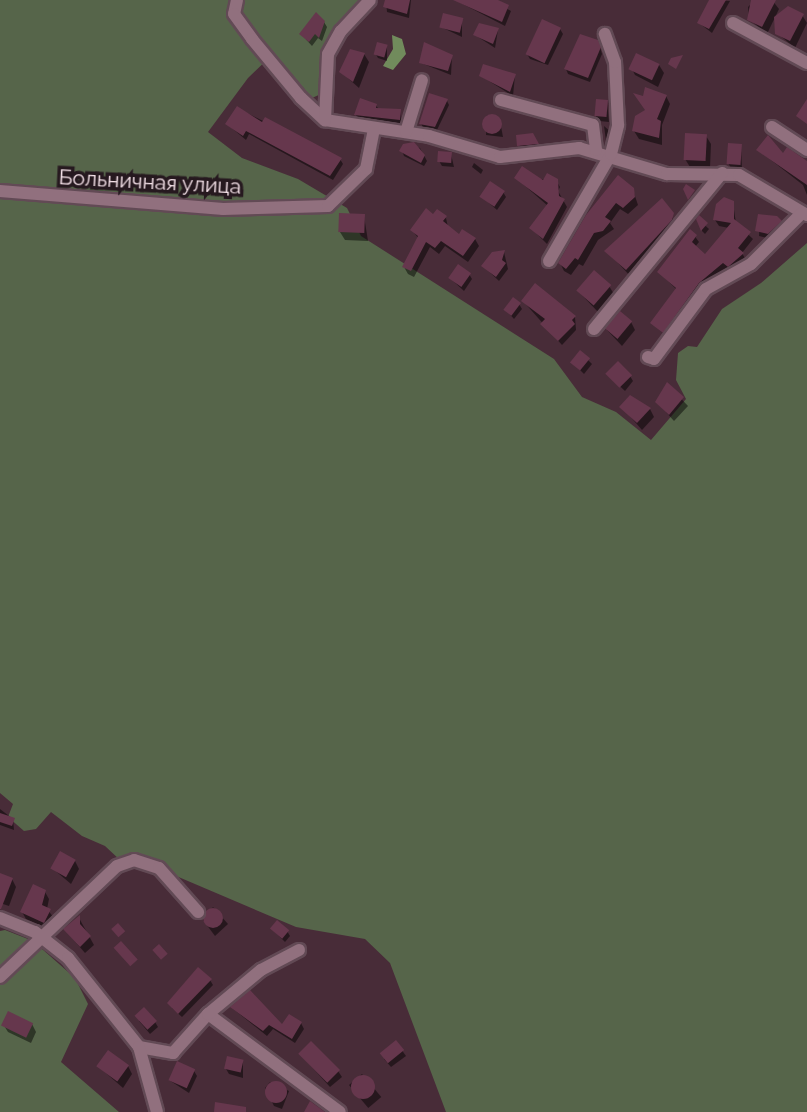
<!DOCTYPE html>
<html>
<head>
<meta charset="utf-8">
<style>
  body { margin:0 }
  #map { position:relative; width:807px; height:1112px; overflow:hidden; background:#482c38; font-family:Raleway,sans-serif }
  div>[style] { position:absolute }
  .green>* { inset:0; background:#56654a }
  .water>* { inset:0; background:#718b5c }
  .shadow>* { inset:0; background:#0007; transform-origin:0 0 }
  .building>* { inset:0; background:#66374d; transform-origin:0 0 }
  .round { border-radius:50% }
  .roads { filter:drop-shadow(2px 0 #624a55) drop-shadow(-2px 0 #624a55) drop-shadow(0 2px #624a55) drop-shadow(0 -2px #624a55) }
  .minor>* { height:12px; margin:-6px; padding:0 6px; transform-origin:6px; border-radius:6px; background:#91707e }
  span { translate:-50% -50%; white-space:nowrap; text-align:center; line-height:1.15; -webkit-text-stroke:7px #26191f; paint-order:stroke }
  .street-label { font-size:21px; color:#f7e4eb }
</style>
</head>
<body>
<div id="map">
  <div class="green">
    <div style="clip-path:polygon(0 0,361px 0,325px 50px,321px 94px,312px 98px,274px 53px,248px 78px,208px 132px,242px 158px,298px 179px,347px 208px,361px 236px,554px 359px,582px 397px,616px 412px,651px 440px,686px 399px,676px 380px,678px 353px,688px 346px,697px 347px,722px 309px,761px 283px,807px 243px,807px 1112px,446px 1112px,390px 963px,365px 939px,296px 927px,155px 867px,121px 861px,105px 846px,82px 836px,51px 812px,36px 829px,24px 831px,8px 817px,13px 804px,0 793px)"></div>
    <div style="clip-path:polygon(5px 930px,33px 941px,75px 978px,88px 1004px,61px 1062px,119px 1112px,0 1112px,0 931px)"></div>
  </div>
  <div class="water">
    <div style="clip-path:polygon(392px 35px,402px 39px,406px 54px,393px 70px,383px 66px,393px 49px)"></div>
  </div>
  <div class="shadow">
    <div style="clip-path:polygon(386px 0,411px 0,409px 18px,387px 12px)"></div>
    <div style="clip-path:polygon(455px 0,491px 0,511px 11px,505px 26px)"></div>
    <div style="clip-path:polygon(710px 0,730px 1px,712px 33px,699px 23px)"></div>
    <div style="clip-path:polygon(755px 0,772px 0,779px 9px,767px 34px,749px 19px,748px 7px)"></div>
    <div style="clip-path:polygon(802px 15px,807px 23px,795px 48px,777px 33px)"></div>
    <div style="clip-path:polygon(462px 20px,462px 37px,441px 27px)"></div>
    <div style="clip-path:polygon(324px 22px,327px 27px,322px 41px,318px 38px,312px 46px,301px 34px)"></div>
    <div style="clip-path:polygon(560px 29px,563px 34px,548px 65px,530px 59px,527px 54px)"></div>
    <div style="clip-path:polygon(498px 30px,495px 48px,475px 35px)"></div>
    <div style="clip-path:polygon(387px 47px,387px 61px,378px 58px,375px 53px)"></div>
    <div style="clip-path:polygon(600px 47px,602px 54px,590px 82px,568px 74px,566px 69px)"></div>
    <div style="clip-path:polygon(364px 54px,369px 62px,359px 88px,341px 72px)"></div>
    <div style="clip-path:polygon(452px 56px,451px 75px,421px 63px)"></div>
    <div style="clip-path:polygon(659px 65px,664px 73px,658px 87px,635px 75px,631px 67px)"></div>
    <div style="clip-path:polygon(515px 75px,513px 96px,481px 76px)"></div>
    <div style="clip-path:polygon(666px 96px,670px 104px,662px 125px,662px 145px,639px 139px,634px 131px,647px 111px,644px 98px)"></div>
    <div style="clip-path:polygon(447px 101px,449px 105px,437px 130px,423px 128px,421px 123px)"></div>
    <div style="clip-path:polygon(607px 101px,609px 122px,599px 121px,596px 116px)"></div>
    <div style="clip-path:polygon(376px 105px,379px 110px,400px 111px,402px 125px,359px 120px,356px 115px)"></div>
    <div style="clip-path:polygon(237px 108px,340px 159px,343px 164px,333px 180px,249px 134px,246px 140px,227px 124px)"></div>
    <div style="clip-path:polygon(487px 115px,500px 121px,503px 137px,486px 135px)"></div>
    <div style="clip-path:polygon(604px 126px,611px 132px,608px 145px,606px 141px)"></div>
    <div style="clip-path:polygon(532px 135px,540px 149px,522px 151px,519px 146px)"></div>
    <div style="clip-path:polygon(706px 136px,711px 144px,710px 168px,690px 167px,685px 159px)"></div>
    <div style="clip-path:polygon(408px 144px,420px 148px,427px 161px,424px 166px,404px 156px,402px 151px)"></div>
    <div style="clip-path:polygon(741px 146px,742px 169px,731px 168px,728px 163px)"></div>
    <div style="clip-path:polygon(758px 150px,807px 167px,807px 195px,803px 185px)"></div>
    <div style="clip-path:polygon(451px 154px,454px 167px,442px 166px,439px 161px)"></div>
    <div style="clip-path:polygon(474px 163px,483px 170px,481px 174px,472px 167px)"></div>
    <div style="clip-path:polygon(516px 178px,556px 180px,560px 187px,558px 191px,567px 207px,547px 244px,531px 228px,548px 206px)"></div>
    <div style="clip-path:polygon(633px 190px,638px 205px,628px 214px,620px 209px,610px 223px,614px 229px,598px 240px,583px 266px,579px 264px,571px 275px,564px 271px,560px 263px,587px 216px)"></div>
    <div style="clip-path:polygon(503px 192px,506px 197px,497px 210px,481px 196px)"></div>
    <div style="clip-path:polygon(733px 203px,736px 223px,753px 239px,742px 253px,746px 260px,732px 272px,727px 268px,702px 290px,667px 337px,652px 323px,677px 290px,659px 272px,691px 231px,699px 242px,695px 247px,705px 256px,729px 228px,719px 226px,715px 220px)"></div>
    <div style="clip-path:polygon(669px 208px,676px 228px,631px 277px,607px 251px)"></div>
    <div style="clip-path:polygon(364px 216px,368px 241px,345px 240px,340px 232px)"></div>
    <div style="clip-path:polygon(760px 216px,781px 222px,783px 227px,771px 239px,759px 236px)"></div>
    <div style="clip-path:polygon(446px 218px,448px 227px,460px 236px,475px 239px,479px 246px,468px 262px,445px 246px,439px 254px,430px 247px,414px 277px,408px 274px,404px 267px,419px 239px,412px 230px)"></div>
    <div style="clip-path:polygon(698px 219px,709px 229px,705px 234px,702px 231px)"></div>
    <div style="clip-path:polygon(504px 252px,508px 269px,499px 281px,483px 266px)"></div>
    <div style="clip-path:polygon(469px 274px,472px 279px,464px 291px,451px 279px)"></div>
    <div style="clip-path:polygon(609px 286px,614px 294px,598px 312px,578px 291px)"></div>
    <div style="clip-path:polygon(523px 301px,575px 317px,576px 330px,562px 345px)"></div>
    <div style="clip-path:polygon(519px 304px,522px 309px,514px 319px,506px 310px)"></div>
    <div style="clip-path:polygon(631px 322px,635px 330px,622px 346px,607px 330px)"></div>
    <div style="clip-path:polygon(580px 352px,592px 364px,584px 374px,572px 362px)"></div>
    <div style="clip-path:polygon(608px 375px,630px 376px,633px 381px,625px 391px)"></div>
    <div style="clip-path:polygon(668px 385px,688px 406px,674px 421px,657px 402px)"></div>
    <div style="clip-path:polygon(622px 407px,650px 409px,654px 417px,642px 430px)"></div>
    <div style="clip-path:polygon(0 809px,13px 819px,14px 830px,0 825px)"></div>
    <div style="clip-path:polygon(75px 861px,79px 869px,71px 884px,52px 868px)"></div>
    <div style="clip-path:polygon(0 875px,12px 879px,16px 887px,9px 906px,0 903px)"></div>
    <div style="clip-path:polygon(45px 892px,49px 899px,47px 909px,54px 918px,48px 929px,26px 919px,22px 912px)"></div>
    <div style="clip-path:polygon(213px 907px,228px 924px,215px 936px,203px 920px)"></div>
    <div style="clip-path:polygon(79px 918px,94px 945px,85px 953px,65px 930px)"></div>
    <div style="clip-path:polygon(272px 929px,287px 931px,290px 936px,285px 942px)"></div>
    <div style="clip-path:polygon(210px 980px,213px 985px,182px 1017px,172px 1008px)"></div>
    <div style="clip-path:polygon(232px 1008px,282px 1027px,301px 1023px,304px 1029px,295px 1043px,273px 1029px,267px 1036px)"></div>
    <div style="clip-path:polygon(139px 1021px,155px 1022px,158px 1027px,150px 1034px)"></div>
    <div style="clip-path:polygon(3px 1024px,32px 1024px,36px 1032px,31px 1043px,8px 1032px)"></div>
    <div style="clip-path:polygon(396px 1042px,406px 1056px,391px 1067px,384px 1059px)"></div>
    <div style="clip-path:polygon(299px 1053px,338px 1071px,342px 1077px,330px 1087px)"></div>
    <div style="clip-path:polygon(243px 1062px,243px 1078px,229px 1074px,226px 1069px)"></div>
    <div style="clip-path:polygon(128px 1066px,132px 1074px,123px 1088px,99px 1067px)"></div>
    <div style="clip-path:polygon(194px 1071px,197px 1076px,189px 1093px,169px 1080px)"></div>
    <div style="left:362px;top:1074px;width:30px;height:17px;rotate:50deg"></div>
    <div style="clip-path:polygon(270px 1082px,289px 1091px,282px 1109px,274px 1106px,265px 1088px)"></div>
  </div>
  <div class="building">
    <div style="clip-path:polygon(385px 0,410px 0,407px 14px,383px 7px)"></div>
    <div style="clip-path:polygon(453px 0,498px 0,509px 5px,502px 22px)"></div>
    <div style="clip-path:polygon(709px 0,726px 0,709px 29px,697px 23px)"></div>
    <div style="clip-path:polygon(751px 0,776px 0,762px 27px,747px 20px)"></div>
    <div style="clip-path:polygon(788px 6px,804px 14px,790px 41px,775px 34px,774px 17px)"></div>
    <div style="clip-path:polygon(316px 12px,325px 21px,319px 38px,315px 34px,309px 42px,299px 34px)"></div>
    <div style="left:443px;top:13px;width:21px;height:15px;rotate:14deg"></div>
    <div style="left:542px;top:19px;width:21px;height:39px;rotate:25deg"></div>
    <div style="clip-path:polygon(479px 23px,499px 28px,493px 44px,473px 35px)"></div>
    <div style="clip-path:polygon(580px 34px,598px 40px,601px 47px,588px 78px,564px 69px)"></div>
    <div style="left:377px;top:42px;width:11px;height:13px;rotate:15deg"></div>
    <div style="clip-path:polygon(424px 42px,453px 55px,448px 71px,419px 63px)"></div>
    <div style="clip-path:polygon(350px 49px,365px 53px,353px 82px,339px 72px)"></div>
    <div style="left:636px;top:53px;width:26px;height:18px;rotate:25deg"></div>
    <div style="clip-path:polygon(683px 55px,676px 69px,668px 64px,671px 58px)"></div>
    <div style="clip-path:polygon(483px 64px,516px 74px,510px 92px,479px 76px)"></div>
    <div style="clip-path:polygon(645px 87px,667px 95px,657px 119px,661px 121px,659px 138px,632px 131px,635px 116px,645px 110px,633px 93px,643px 96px)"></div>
    <div style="clip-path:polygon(429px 93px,448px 99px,435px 127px,419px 124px)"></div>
    <div style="clip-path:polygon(360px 98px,377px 104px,376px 108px,401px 109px,400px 120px,354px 115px)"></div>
    <div style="left:596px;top:99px;width:12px;height:17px;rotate:5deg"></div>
    <div style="clip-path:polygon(807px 99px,807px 124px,796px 116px)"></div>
    <div style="clip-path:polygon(237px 106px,262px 122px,265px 117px,342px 158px,330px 176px,246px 131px,243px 136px,225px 124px)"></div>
    <div class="round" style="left:482px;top:114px;width:20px;height:20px"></div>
    <div style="clip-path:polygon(533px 133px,539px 144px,517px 146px,516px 135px)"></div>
    <div style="left:685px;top:133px;width:22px;height:27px;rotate:3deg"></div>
    <div style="clip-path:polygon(768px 135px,783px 153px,787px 147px,807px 161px,807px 185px,756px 150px)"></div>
    <div style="clip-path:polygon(414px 142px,425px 155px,421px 163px,399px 151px,403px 144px)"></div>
    <div style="left:728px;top:143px;width:14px;height:21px;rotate:4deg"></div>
    <div style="left:438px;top:151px;width:14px;height:11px;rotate:4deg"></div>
    <div style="clip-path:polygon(522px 166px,543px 180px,547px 173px,558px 179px,559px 196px,565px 199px,543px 239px,529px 228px,548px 203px,514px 178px)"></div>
    <div style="clip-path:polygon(618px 175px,634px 188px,635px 197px,623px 208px,616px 203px,605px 217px,611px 221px,603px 231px,594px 233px,578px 260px,575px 258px,566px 269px,558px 263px,586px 215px)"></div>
    <div style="left:490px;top:181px;width:18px;height:19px;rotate:34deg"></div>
    <div style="clip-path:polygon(686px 184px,695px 190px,688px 200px,683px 189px)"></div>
    <div style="clip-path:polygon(724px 197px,734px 201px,734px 219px,751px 232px,738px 248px,744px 253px,728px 267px,723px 263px,699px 283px,663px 333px,650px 323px,676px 288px,657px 272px,690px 229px,697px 235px,692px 242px,705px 254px,731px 223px,713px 220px,716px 204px)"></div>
    <div style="clip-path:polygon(662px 198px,674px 213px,672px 220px,626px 270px,604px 251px)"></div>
    <div style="clip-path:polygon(426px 208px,433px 214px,437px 209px,447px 216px,443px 221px,459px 234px,462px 229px,476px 238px,463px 256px,441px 241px,435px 248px,426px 242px,411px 271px,402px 267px,418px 236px,410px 230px)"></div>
    <div style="left:339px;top:213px;width:26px;height:19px;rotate:2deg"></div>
    <div style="clip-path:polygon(758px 214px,777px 216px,782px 221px,768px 234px,755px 231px)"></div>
    <div style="clip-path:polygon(699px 215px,708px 223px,701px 231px,696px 219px)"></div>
    <div style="clip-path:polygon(505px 250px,502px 260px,506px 263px,496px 277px,481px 266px,492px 252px)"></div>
    <div style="left:458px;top:264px;width:16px;height:17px;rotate:35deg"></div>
    <div style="left:594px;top:270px;width:23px;height:27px;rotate:41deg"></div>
    <div style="clip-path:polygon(535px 283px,576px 316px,572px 320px,575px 324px,558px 341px,540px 324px,545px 319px,521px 301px)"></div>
    <div style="left:513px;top:297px;width:10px;height:16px;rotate:37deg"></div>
    <div style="left:620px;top:311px;width:16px;height:23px;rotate:40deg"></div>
    <div style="left:580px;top:350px;width:13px;height:16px;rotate:39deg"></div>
    <div style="left:618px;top:361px;width:20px;height:18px;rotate:45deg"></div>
    <div style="clip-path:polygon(667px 382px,684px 397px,669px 415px,655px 402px)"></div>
    <div style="clip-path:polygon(630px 395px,651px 408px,637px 423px,619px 407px)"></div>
    <div style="clip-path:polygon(0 813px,15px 818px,12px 826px,0 822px)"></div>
    <div style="left:60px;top:851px;width:18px;height:20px;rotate:29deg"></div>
    <div style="clip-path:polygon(0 873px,13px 878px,1px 909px,0 909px)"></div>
    <div style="clip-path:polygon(33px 884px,46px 890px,42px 905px,51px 909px,44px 923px,20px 912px)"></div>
    <div class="round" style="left:203px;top:908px;width:20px;height:20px"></div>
    <div style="clip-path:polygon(80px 915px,80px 924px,91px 936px,80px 947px,63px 929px)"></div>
    <div style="left:277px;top:920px;width:16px;height:11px;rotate:40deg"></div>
    <div style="left:118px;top:923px;width:11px;height:9px;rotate:49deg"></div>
    <div style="left:121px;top:941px;width:25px;height:10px;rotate:48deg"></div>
    <div style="left:159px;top:944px;width:13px;height:9px;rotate:48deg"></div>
    <div style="clip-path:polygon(198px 967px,212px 979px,178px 1014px,167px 1003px)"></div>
    <div style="clip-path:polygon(250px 990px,282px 1024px,289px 1014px,302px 1022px,292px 1039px,269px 1025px,263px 1031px,230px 1007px)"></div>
    <div style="left:144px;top:1007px;width:19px;height:13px;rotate:47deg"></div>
    <div style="left:8px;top:1011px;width:28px;height:16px;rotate:26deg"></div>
    <div style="left:396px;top:1040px;width:13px;height:21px;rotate:51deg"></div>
    <div style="left:311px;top:1041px;width:41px;height:18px;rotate:45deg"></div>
    <div style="left:108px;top:1050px;width:26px;height:20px;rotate:36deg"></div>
    <div style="left:227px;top:1056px;width:17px;height:13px;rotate:13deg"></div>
    <div style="left:177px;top:1061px;width:20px;height:21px;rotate:24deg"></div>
    <div class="round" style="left:351px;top:1075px;width:24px;height:24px"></div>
    <div class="round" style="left:265px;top:1081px;width:22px;height:22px"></div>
    <div style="clip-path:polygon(310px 1101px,325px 1112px,304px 1112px)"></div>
    <div style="clip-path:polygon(215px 1102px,246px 1107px,246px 1112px,214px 1112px)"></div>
  </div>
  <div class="roads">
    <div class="minor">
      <div style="left:237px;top:0;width:14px;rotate:102deg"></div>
      <div style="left:234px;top:14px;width:31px;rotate:54deg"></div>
      <div style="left:252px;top:39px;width:77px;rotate:50.3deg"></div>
      <div style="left:301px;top:98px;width:33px;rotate:43deg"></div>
      <div style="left:325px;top:120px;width:105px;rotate:8.7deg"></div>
      <div style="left:429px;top:136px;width:74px;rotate:16.5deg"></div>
      <div style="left:500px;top:157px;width:80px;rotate:-6.5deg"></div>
      <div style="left:579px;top:148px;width:92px;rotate:16.5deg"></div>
      <div style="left:667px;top:174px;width:72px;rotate:0.8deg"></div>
      <div style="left:739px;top:175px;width:79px;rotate:30.5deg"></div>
      <div style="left:733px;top:23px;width:84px;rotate:28.4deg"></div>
      <div style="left:501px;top:100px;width:95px;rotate:15.2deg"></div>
      <div style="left:593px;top:125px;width:25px;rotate:83deg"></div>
      <div style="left:325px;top:120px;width:66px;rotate:-87.4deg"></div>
      <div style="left:328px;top:54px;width:26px;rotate:-61deg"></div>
      <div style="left:341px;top:31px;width:42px;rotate:-46.9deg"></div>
      <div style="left:772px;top:127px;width:42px;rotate:33.3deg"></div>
      <div style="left:406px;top:132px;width:54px;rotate:-72.9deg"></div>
      <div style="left:0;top:191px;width:224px;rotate:4.6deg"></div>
      <div style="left:223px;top:209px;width:105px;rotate:-1.6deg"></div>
      <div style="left:328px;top:206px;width:53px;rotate:-44.2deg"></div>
      <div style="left:366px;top:169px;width:41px;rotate:-78.7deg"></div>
      <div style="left:549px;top:261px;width:124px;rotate:-59.9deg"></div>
      <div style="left:611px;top:154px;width:30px;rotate:-76deg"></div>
      <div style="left:618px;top:125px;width:63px;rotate:-92.7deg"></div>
      <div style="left:615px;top:62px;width:30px;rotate:-110deg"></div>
      <div style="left:594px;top:329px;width:202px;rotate:-50.6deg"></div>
      <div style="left:648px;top:357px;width:6px;rotate:18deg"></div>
      <div style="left:654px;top:359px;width:87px;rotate:-53.4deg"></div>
      <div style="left:706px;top:289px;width:51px;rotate:-29.1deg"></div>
      <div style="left:751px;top:264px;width:72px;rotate:-45deg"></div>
      <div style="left:0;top:918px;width:38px;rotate:22deg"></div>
      <div style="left:35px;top:932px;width:42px;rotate:38.2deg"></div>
      <div style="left:68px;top:958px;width:114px;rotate:51.4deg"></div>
      <div style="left:139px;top:1047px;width:35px;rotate:10deg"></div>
      <div style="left:173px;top:1053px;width:52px;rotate:-48.1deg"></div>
      <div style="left:208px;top:1014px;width:164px;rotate:36.6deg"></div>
      <div style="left:0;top:977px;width:161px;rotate:-43.5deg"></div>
      <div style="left:117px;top:866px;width:18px;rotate:-19deg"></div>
      <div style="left:134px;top:860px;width:26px;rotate:18deg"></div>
      <div style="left:159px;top:868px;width:59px;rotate:48.4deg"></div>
      <div style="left:208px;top:1014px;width:69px;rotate:-39.7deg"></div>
      <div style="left:261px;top:970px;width:43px;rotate:-27.8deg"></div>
      <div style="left:139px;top:1047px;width:67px;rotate:74.5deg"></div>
    </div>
  </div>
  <div class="street-label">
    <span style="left:150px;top:182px;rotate:3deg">Больничная улица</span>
  </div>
</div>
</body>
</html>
